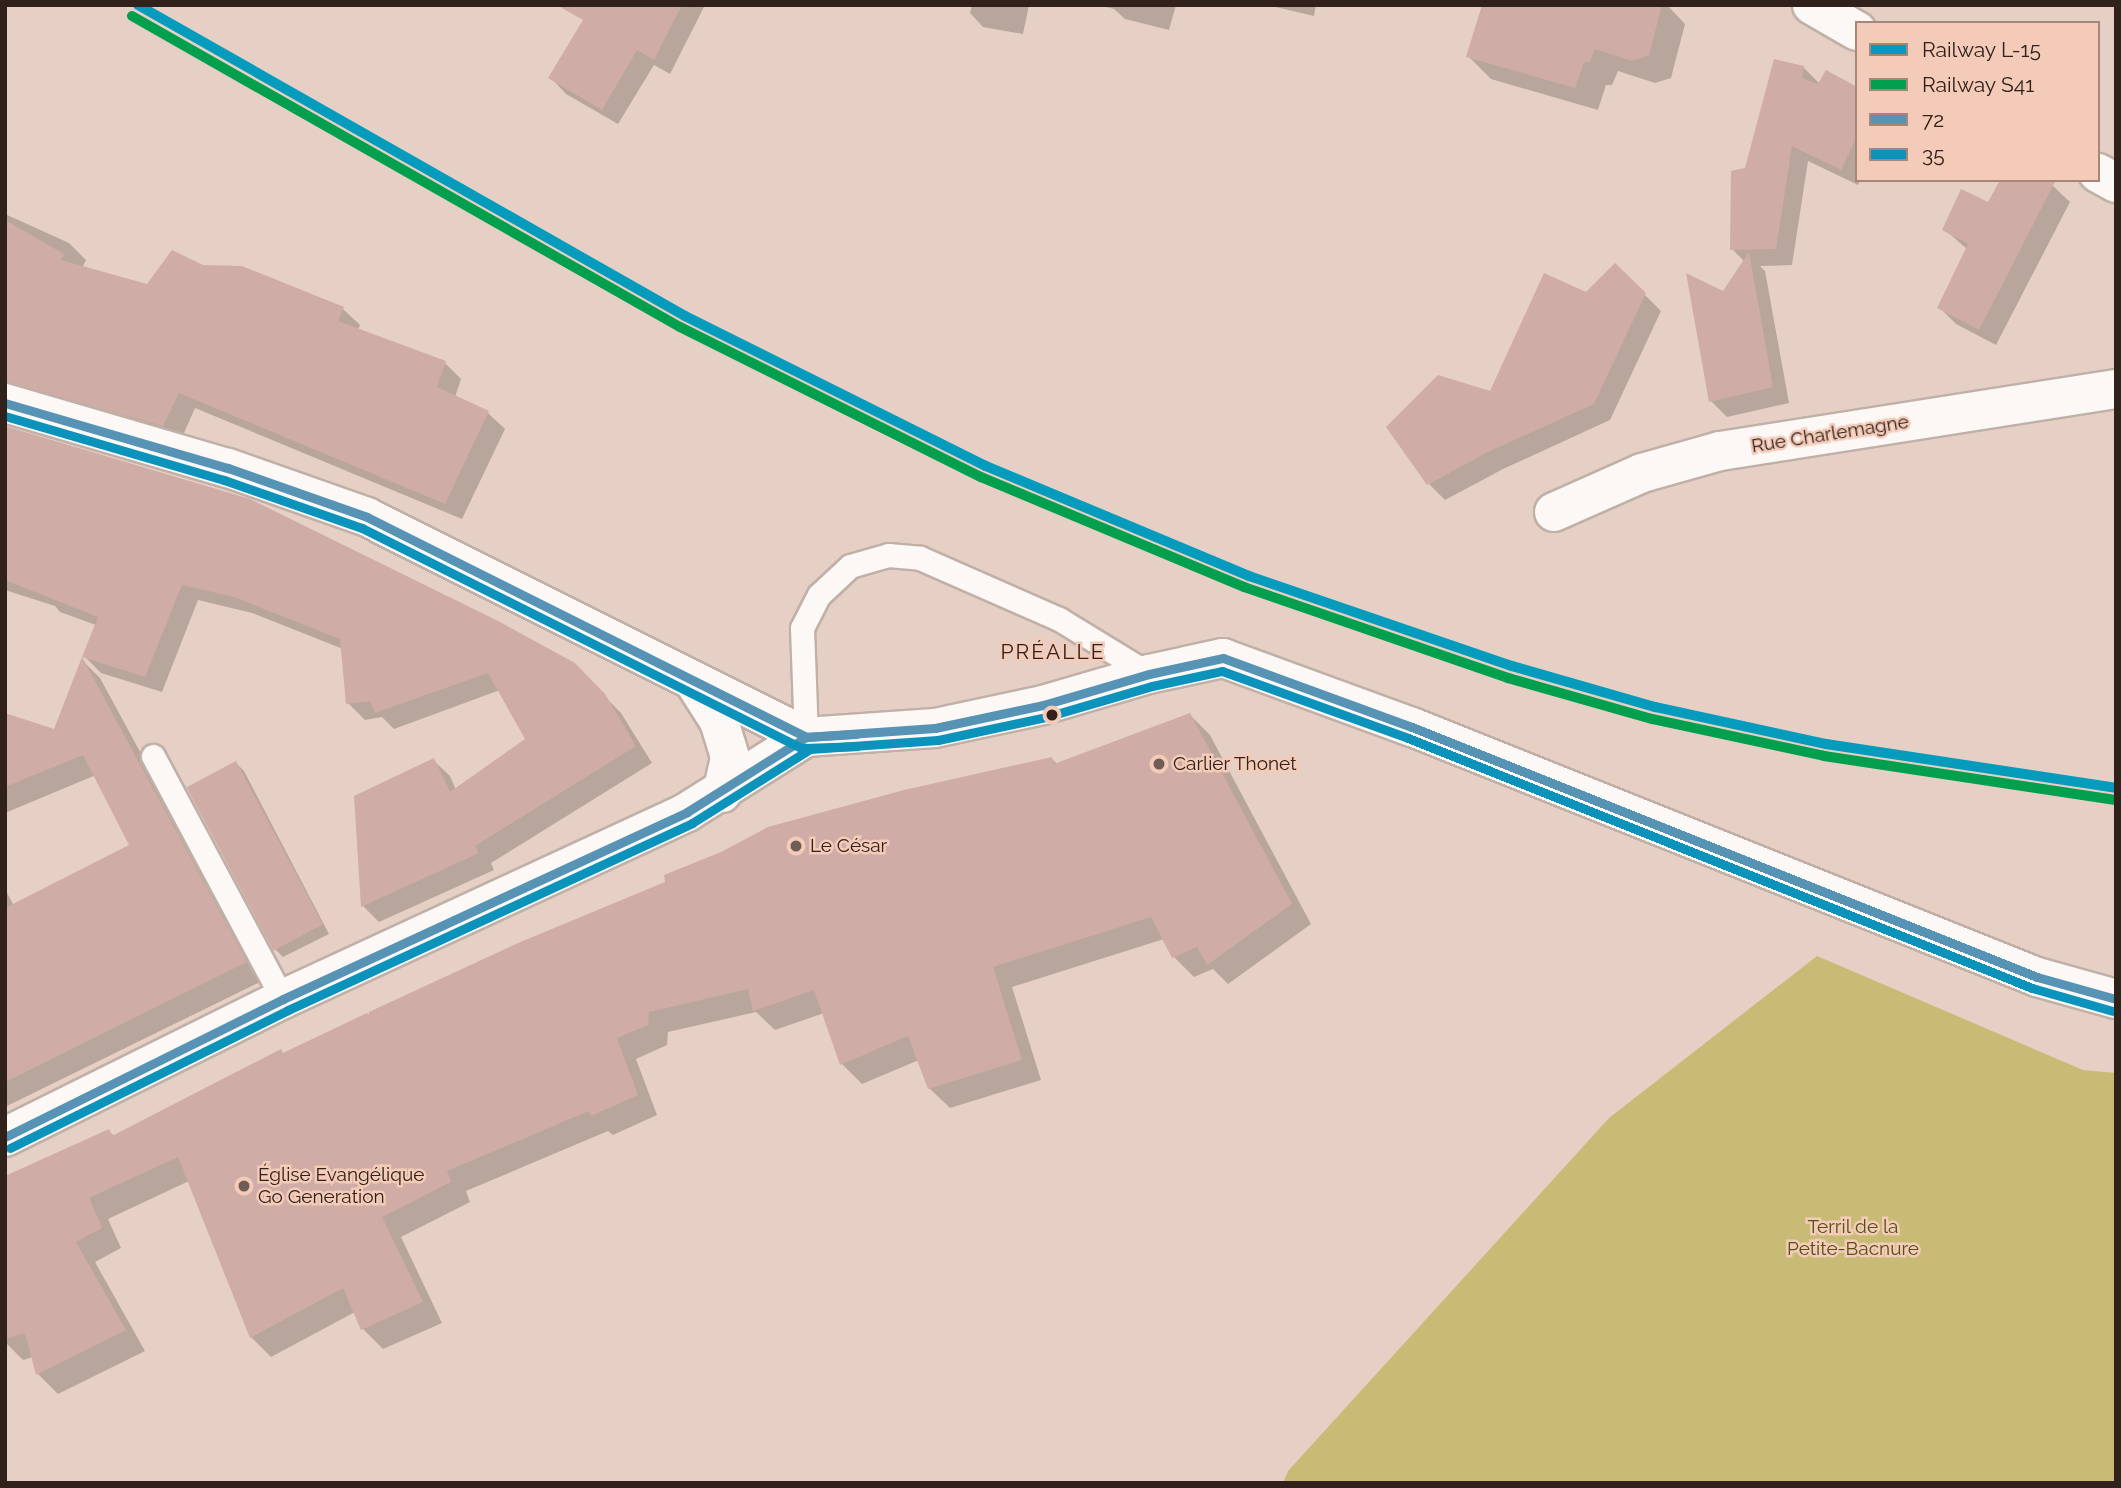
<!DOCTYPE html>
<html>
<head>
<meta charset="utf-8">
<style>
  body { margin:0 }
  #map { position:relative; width:2121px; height:1488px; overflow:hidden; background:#e6d0c5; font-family:Raleway,sans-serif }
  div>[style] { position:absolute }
  .forest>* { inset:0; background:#c8bb75 }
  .shadow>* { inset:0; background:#0003 }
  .building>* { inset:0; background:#cfaca5; transform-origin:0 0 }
  .roads { filter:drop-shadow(2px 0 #c0b0a7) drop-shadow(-2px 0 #c0b0a7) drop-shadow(0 2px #c0b0a7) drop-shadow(0 -2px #c0b0a7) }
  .service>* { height:23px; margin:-11.5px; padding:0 11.5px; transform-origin:11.5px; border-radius:11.5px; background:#fbf8f6 }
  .minor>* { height:38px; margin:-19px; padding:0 19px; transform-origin:19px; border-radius:19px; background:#fbf8f6 }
  .tertiary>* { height:38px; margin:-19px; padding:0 19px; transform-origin:19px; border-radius:19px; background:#fbf8f6 }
  .bus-1>* { height:9px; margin:-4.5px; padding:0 4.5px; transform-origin:4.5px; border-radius:4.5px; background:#5693b5 }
  .bus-2>* { height:9px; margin:-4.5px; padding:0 4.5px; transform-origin:4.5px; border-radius:4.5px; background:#0c93bc }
  .rail-1>* { height:10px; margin:-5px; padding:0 5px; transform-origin:5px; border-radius:5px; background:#059bbc }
  .rail-2>* { height:10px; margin:-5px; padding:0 5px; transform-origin:5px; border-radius:5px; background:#029f4e }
  .dots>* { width:19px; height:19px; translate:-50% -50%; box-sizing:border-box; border:4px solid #f3cbb8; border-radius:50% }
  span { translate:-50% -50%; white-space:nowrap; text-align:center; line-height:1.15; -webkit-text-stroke:5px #f3cbb8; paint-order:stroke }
  .street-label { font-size:19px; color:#30211a }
  .poi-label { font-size:19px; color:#30211a }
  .left { translate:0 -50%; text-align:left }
  .park-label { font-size:19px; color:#545115 }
  .neighbourhood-label { font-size:21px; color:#30211a; letter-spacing:2px }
  .frame { position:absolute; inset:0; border:7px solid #30211a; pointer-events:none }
  .legend { position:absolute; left:1855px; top:21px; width:245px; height:161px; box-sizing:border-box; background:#f3cbb8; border:2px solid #a58779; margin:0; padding:9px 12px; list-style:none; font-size:21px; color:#30211a }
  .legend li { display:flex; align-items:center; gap:14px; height:35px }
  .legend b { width:35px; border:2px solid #a58779 }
</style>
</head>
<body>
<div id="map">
  <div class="forest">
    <div style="clip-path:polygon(1817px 956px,2083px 1070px,2116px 1073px,2116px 1483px,1283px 1483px,1288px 1471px,1609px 1118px)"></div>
  </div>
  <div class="shadow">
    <div style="clip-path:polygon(593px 5px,705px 5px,670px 74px,654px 65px,618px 124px,566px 94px,551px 78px)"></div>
    <div style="clip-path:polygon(972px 5px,1029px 5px,1023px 34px,983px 27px,970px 13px)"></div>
    <div style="clip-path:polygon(1098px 5px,1176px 5px,1169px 30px,1125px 19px,1114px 9px)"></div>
    <div style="clip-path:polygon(1267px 5px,1316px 5px,1314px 16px)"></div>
    <div style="clip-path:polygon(1484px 5px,1667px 5px,1685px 24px,1671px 78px,1655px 83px,1618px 71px,1612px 85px,1606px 85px,1598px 110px,1491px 79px,1468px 56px)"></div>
    <div style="clip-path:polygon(1803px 67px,1820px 84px,1857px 89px,1857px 180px,1860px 180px,1858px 185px,1808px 161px,1792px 265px,1760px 266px,1765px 271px,1789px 403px,1727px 417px,1711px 401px,1723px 293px,1745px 262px,1732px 249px,1747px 170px)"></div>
    <div style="clip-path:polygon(2041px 180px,2053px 186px,2070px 202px,1996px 345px,1956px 324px,1939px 307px,1967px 249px,1944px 229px)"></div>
    <div style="clip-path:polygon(5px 214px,69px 243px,86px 260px,82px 268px,147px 286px,202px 266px,241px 268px,343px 309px,360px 325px,358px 330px,445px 363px,461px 379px,455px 397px,488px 413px,505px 429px,462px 519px,195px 408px,180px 442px,5px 406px)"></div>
    <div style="clip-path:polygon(1615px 265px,1661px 311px,1610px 420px,1503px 469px,1445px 500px,1429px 484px,1491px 393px)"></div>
    <div style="clip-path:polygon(5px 428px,574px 665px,621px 713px,652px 763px,491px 863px,494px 870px,379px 922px,363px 906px,356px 797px,433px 760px,450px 776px,456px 790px,527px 740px,500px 690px,394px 729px,382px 717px,365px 720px,348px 703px,343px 649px,252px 613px,198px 600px,162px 692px,101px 673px,84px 656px,96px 625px,60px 612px,55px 606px,5px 590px)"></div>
    <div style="clip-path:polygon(83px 661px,100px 678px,264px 980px,5px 1107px,5px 889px,14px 906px,132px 846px,96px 775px,5px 813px,5px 714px,55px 731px)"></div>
    <div style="clip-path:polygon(1190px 715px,1210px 735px,1311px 924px,1228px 984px,1213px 969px,1194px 977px,1174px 957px,1164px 939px,1012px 987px,1041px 1080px,950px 1108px,929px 1088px,919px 1060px,862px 1084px,842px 1064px,824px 1013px,775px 1030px,756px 1012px,668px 1032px,667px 1045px,636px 1059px,657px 1115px,613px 1135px,608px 1131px,466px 1191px,470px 1202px,401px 1237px,442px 1323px,383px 1349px,363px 1329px,355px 1312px,271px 1357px,251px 1337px,189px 1181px,108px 1219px,121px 1248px,95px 1262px,145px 1351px,58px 1394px,38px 1374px,33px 1357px,23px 1360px,5px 1342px,5px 1178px,109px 1131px,115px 1137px,284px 1054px,371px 1019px,1052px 759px,1057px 764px)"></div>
    <div style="clip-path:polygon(236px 763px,244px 771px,329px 934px,283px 957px,275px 949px)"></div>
  </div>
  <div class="building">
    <div style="clip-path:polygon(557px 5px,682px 5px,654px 60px,637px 50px,602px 110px,548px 78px,583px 20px)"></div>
    <div style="clip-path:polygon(1482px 5px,1662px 5px,1649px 55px,1632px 61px,1595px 49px,1590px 62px,1584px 63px,1575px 88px,1466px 57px)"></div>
    <div style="clip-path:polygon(1774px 59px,1804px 66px,1802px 78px,1818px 84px,1826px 70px,1857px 87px,1857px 136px,1841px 170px,1792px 146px,1776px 249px,1730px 250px,1731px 171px,1745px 168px)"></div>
    <div style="clip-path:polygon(2000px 180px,2056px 180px,1979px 330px,1937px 308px,1968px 244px,1942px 230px,1961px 189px,1988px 202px)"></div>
    <div style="clip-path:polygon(5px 220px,64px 254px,61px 260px,147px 284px,172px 250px,203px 265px,242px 266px,344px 307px,338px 321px,446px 361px,437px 387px,489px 411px,445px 504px,179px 393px,163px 426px,5px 382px)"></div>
    <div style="clip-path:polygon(1749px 252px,1773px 387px,1709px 402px,1686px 273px,1723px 291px)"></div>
    <div style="clip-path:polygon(1615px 263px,1646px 293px,1594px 404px,1486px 453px,1427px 485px,1386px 427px,1438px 375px,1490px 391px,1544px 273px,1586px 292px)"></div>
    <div style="clip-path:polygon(5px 426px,250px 499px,498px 621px,575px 663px,605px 694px,636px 746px,475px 846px,479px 853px,361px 907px,354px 796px,434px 758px,450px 792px,525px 739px,488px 673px,375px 713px,370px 701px,346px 704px,340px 639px,234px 597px,182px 585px,145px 677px,82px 657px,98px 617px,5px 580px)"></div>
    <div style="clip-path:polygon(82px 657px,247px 962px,5px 1082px,5px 908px,129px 845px,83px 755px,5px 787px,5px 713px,54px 729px)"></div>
    <div style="clip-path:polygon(1190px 713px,1292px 904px,1207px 965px,1197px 947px,1172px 958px,1151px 917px,993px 967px,1022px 1060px,928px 1089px,908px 1036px,840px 1065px,814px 990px,753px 1011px,748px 989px,649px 1012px,648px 1025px,617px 1038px,638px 1095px,591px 1116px,589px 1111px,447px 1171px,451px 1182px,382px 1217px,423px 1302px,361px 1330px,343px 1288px,250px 1338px,178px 1157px,89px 1198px,102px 1228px,76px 1242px,126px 1330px,36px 1375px,25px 1333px,5px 1339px,5px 1176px,109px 1129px,112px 1136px,281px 1049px,283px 1053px,367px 1013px,369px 1015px,369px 1012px,518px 943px,665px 882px,664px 875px,721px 852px,768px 827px,904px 790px,1052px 757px,1054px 764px)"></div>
    <div style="left:236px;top:761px;width:185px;height:56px;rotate:62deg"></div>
  </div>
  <div class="roads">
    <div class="service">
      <div style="left:806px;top:737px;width:109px;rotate:-92.1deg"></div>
      <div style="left:802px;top:628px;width:37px;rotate:-63deg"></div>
      <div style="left:819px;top:595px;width:42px;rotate:-43.1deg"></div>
      <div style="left:850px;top:566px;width:40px;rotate:-16deg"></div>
      <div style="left:888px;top:555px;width:32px;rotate:5deg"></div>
      <div style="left:920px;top:558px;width:152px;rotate:23.7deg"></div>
      <div style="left:1059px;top:619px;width:105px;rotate:31.4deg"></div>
      <div style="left:153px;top:756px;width:276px;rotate:61.9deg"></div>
    </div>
    <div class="minor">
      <div style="left:1812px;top:5px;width:52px;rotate:30deg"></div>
      <div style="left:2098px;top:173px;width:21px;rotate:29deg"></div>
      <div style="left:1554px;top:512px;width:96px;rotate:-23.9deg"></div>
      <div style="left:1642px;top:473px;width:81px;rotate:-15.8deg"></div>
      <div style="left:1720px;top:451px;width:401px;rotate:-8.9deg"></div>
    </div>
    <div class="tertiary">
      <div style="left:5px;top:403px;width:232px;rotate:16.3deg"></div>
      <div style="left:228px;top:468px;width:147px;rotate:19.4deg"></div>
      <div style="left:367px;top:517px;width:491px;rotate:26.6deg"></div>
      <div style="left:806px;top:737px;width:129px;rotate:-4deg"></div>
      <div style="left:935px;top:728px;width:110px;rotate:-12deg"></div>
      <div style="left:1043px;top:705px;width:110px;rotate:-16.3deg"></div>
      <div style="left:1149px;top:674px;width:76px;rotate:-12.2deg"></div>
      <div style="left:1223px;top:658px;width:201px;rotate:20.1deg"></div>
      <div style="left:1412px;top:727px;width:673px;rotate:21.8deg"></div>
      <div style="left:2037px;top:977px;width:82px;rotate:15.6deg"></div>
      <div style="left:696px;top:685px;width:43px;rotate:57.4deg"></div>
      <div style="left:719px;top:721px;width:39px;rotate:73deg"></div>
      <div style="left:730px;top:758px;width:36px;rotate:103deg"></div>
      <div style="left:5px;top:1137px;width:310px;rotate:-26.4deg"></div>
      <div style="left:283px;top:999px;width:445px;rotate:-24.8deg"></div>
      <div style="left:687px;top:812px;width:141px;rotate:-32.2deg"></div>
    </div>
  </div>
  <div class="bus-1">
    <div style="left:5px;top:403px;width:232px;rotate:16.3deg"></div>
    <div style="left:228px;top:468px;width:147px;rotate:19.4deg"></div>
    <div style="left:367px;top:517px;width:491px;rotate:26.6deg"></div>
    <div style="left:806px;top:737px;width:50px;rotate:-3.4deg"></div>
    <div style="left:5px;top:1137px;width:310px;rotate:-26.4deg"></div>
    <div style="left:283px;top:999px;width:445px;rotate:-24.8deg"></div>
    <div style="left:687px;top:812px;width:141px;rotate:-32.2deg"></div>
    <div style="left:806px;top:737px;width:129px;rotate:-4deg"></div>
    <div style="left:935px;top:728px;width:110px;rotate:-12deg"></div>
    <div style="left:1043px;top:705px;width:110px;rotate:-16.3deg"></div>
    <div style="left:1149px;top:674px;width:76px;rotate:-12.2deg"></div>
    <div style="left:1223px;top:658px;width:201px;rotate:20.1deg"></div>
    <div style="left:1412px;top:727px;width:673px;rotate:21.8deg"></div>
    <div style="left:2037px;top:977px;width:82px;rotate:15.6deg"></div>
  </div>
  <div class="bus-2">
    <div style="left:5px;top:416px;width:228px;rotate:16.3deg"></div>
    <div style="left:224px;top:480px;width:146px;rotate:19.2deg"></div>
    <div style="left:362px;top:528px;width:491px;rotate:26.6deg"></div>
    <div style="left:801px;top:748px;width:56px;rotate:-2deg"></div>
    <div style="left:10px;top:1148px;width:310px;rotate:-26.4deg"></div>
    <div style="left:288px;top:1010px;width:445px;rotate:-24.8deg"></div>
    <div style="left:692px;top:823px;width:139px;rotate:-32.1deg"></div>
    <div style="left:810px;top:749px;width:128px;rotate:-4deg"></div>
    <div style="left:938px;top:740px;width:110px;rotate:-12deg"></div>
    <div style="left:1046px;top:717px;width:110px;rotate:-16.3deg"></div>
    <div style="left:1152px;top:686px;width:72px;rotate:-12.1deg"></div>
    <div style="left:1222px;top:671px;width:198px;rotate:19.8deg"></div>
    <div style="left:1408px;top:738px;width:672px;rotate:21.83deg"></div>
    <div style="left:2032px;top:988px;width:84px;rotate:15.9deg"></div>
  </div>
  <div class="rail-1">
    <div style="left:138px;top:5px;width:629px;rotate:29.62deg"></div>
    <div style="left:685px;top:316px;width:336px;rotate:26.5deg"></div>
    <div style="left:986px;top:466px;width:285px;rotate:22.7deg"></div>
    <div style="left:1249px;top:576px;width:278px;rotate:18.9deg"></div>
    <div style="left:1512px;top:666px;width:149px;rotate:16deg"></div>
    <div style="left:1655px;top:707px;width:175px;rotate:12.2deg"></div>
    <div style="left:1826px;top:744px;width:293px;rotate:8.6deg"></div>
  </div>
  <div class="rail-2">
    <div style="left:132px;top:16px;width:630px;rotate:29.58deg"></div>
    <div style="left:680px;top:327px;width:336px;rotate:26.5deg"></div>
    <div style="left:981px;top:477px;width:285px;rotate:22.7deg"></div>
    <div style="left:1244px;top:587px;width:279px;rotate:19deg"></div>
    <div style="left:1508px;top:678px;width:150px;rotate:15.9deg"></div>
    <div style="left:1652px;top:719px;width:176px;rotate:12.1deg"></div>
    <div style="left:1824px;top:756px;width:293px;rotate:8.6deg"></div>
  </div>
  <div class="dots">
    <div style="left:1052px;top:715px;background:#30211a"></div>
    <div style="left:1159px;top:764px;background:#705e56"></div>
    <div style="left:796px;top:846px;background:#705e56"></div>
    <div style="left:244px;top:1186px;background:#705e56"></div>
  </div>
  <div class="street-label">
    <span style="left:1830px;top:434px;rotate:-9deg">Rue Charlemagne</span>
  </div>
  <div class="poi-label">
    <span class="left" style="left:1173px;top:764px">Carlier Thonet</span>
    <span class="left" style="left:810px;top:846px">Le César</span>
    <span class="left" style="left:258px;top:1186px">Église Evangélique<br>Go Generation</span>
  </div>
  <div class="park-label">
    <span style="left:1853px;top:1238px">Terril de la<br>Petite-Bacnure</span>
  </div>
  <div class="neighbourhood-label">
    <span style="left:1053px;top:652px">PRÉALLE</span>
  </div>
  <div class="frame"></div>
  <ul class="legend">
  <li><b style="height:9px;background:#059bbc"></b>Railway L-15</li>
  <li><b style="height:9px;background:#029f4e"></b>Railway S41</li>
  <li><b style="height:9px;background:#5693b5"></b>72</li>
  <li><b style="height:9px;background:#0c93bc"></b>35</li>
  </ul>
</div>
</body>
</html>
